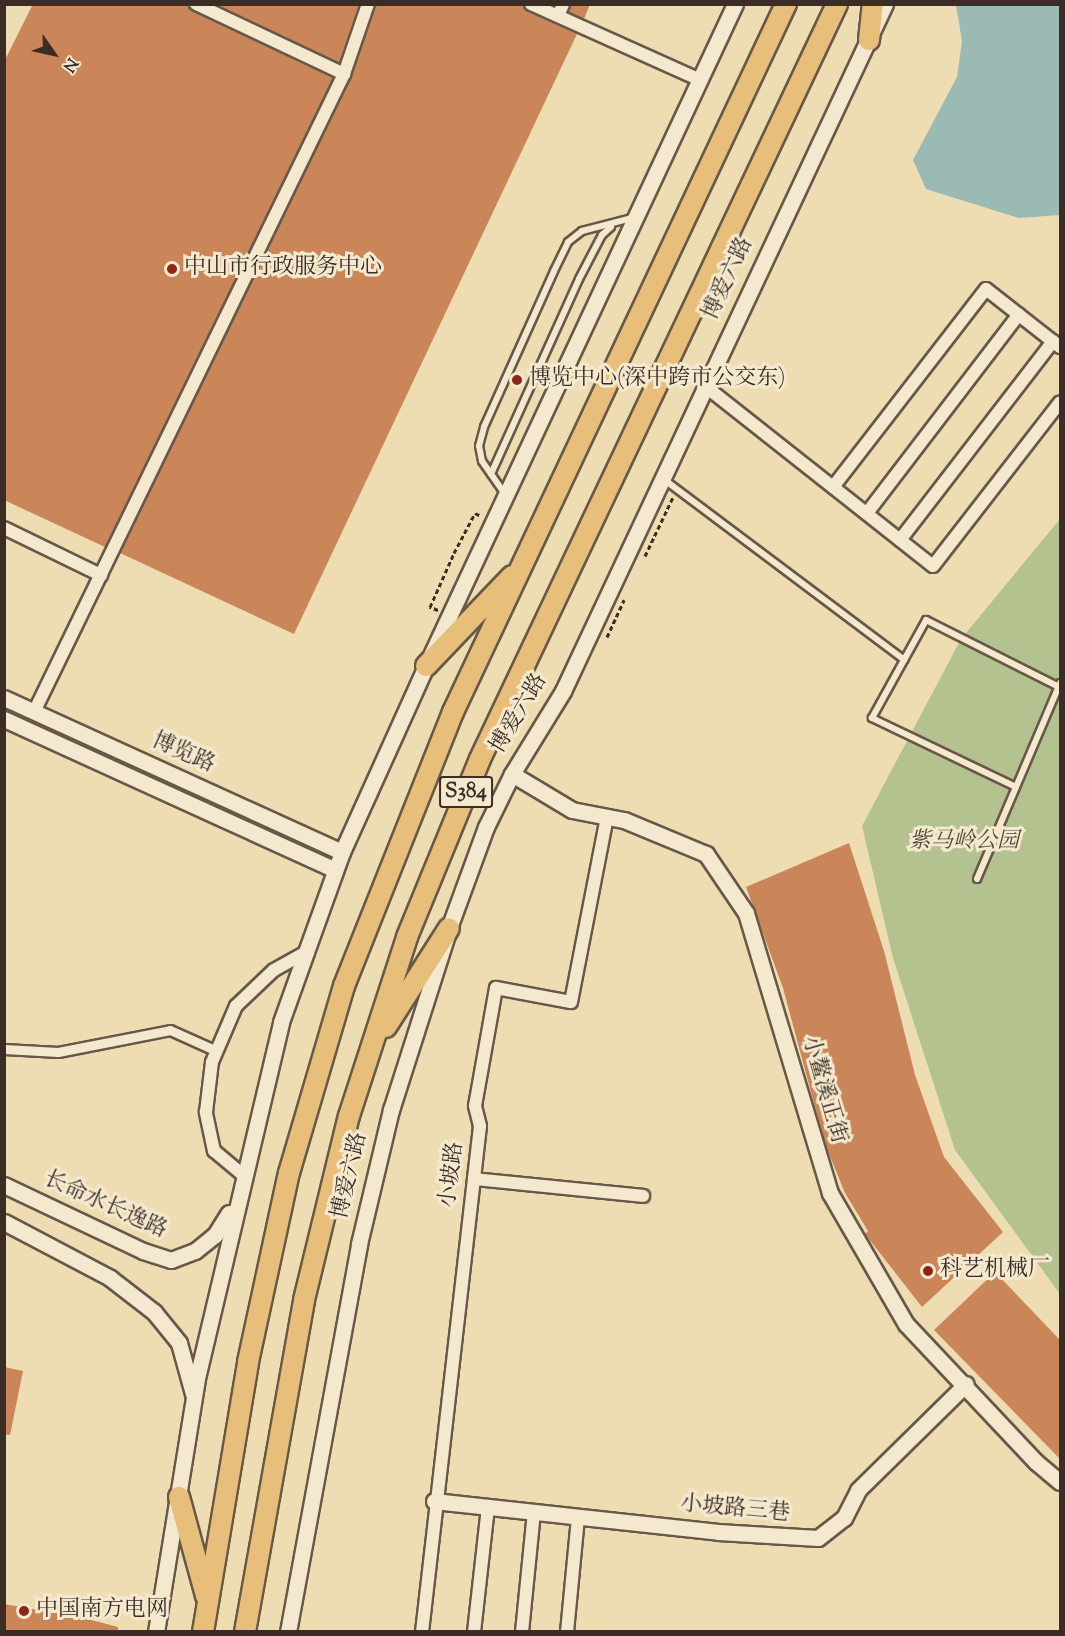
<!DOCTYPE html>
<html>
<head>
<meta charset="utf-8">
<style>
  body { margin:0 }
  #map { position:relative; width:1065px; height:1636px; overflow:hidden; background:#eeddb3; font-family:"Sorts Mill Goudy","Noto Serif SC",serif }
  div>[style] { position:absolute }
  .green>* { inset:0; background:#b4c290 }
  .water>* { inset:0; background:#9bbab4 }
  .building>* { inset:0; background:#ca8659 }
  .path>* { height:3px; margin-top:-1.5px; transform-origin:0; background:repeating-linear-gradient(90deg,#3b2c26 0 4.5px,transparent 0 7.5px) }
  .roads { filter:drop-shadow(2px 0 #685849) drop-shadow(-2px 0 #685849) drop-shadow(0 2px #685849) drop-shadow(0 -2px #685849) }
  .service>* { height:6px; margin:-3px; padding:0 3px; transform-origin:3px; border-radius:3px; background:#f4e9ce }
  .pedestrian>* { height:9px; margin:-4.5px; padding:0 4.5px; transform-origin:4.5px; border-radius:4.5px; background:#f4e9ce }
  .minor>* { height:12px; margin:-6px; padding:0 6px; transform-origin:6px; border-radius:6px; background:#f4e9ce }
  .tertiary>* { height:15px; margin:-7.5px; padding:0 7.5px; transform-origin:7.5px; border-radius:7.5px; background:#f4e9ce }
  .trunk>* { height:20px; margin:-10px; padding:0 10px; transform-origin:10px; border-radius:10px; background:#e7be7a }
  .dots>* { width:16px; height:16px; translate:-50% -50%; box-sizing:border-box; border:3px solid #f4e9ce; border-radius:50% }
  span { translate:-50% -50%; white-space:nowrap; text-align:center; line-height:1.15; -webkit-text-stroke:6px #f4e9ce; paint-order:stroke }
  .shield-label span { padding:2px 4px; background:#f4e9ce; border:2px solid; border-radius:4px; -webkit-text-stroke-width:0 }
  .shield-label { font-size:21px; color:#3b2c26; font-weight:700 }
  .poi-label { font-size:22px; color:#3b2c26 }
  .left { translate:0 -50%; text-align:left }
  .street-label { font-size:22px; color:#3b2c26 }
  .park-label { font-size:22px; color:#534a3b; font-style:italic }
  .frame { position:absolute; inset:0; border:6px solid #3b2c26; pointer-events:none }
  .north { position:absolute; left:24px; top:24px; width:60px; height:60px; -webkit-text-stroke:4px #f4e9ce; paint-order:stroke; rotate:124deg; font-size:16px; font-weight:700; line-height:24px; text-align:center; color:#3b2c26 }
  .north::after { content:''; display:block; margin:auto; width:21px; height:27px; background:#3b2c26; clip-path:polygon(50% 0,100% 100%,50% 72%,0 100%) }
</style>
</head>
<body>
<div id="map">
  <div class="green">
    <div style="clip-path:polygon(1060px 519px,1060px 1294px,955px 1150px,893px 958px,862px 826px,961px 639px)"></div>
  </div>
  <div class="water">
    <div style="clip-path:polygon(956px 5px,1060px 5px,1060px 215px,1019px 218px,926px 189px,913px 160px,957px 77px,962px 41px)"></div>
  </div>
  <div class="building">
    <div style="clip-path:polygon(33px 4px,188px 4px,192px 11px,333px 78px,105px 547px,4px 500px,4px 62px)"></div>
    <div style="clip-path:polygon(216px 4px,359px 4px,339px 63px)"></div>
    <div style="clip-path:polygon(376px 4px,523px 4px,528px 12px,577px 34px,294px 634px,120px 553px,351px 78px)"></div>
    <div style="clip-path:polygon(571px 4px,590px 4px,584px 19px,569px 12px)"></div>
    <div style="clip-path:polygon(849px 843px,884px 951px,915px 1075px,944px 1157px,1003px 1232px,922px 1307px,865px 1234px,868px 1231px,845px 1193px,825px 1144px,783px 988px,746px 887px)"></div>
    <div style="clip-path:polygon(995px 1272px,1060px 1340px,1060px 1459px,934px 1330px)"></div>
    <div style="clip-path:polygon(4px 1367px,23px 1371px,10px 1435px,4px 1434px)"></div>
    <div style="clip-path:polygon(4px 1604px,84px 1618px,118px 1627px,118px 1632px,4px 1632px)"></div>
  </div>
  <div class="path">
    <div style="left:645px;top:556px;width:65px;rotate:-64.6deg"></div>
    <div style="left:438px;top:610px;width:9px;rotate:-159deg"></div>
    <div style="left:430px;top:607px;width:59px;rotate:-66deg"></div>
    <div style="left:454px;top:553px;width:45px;rotate:-62.3deg"></div>
    <div style="left:475px;top:513px;width:7px;rotate:27deg"></div>
    <div style="left:607px;top:637px;width:41px;rotate:-65.3deg"></div>
  </div>
  <div class="roads">
    <div class="service">
      <div style="left:491px;top:474px;width:214px;rotate:-65.7deg"></div>
      <div style="left:579px;top:279px;width:50px;rotate:-62.4deg"></div>
      <div style="left:602px;top:235px;width:12px;rotate:-42deg"></div>
      <div style="left:662px;top:478px;width:303px;rotate:36.9deg"></div>
      <div style="left:505px;top:494px;width:40px;rotate:-124.9deg"></div>
      <div style="left:482px;top:461px;width:15px;rotate:-101deg"></div>
      <div style="left:479px;top:446px;width:20px;rotate:-75deg"></div>
      <div style="left:484px;top:427px;width:171px;rotate:-65.8deg"></div>
      <div style="left:554px;top:271px;width:32px;rotate:-64deg"></div>
      <div style="left:568px;top:242px;width:18px;rotate:-38deg"></div>
      <div style="left:582px;top:231px;width:52px;rotate:-14.6deg"></div>
      <div style="left:1016px;top:787px;width:160px;rotate:-154.4deg"></div>
      <div style="left:872px;top:718px;width:112px;rotate:-61.1deg"></div>
      <div style="left:926px;top:620px;width:149px;rotate:26.7deg"></div>
      <div style="left:977px;top:879px;width:213px;rotate:-67deg"></div>
    </div>
    <div class="pedestrian">
      <div style="left:4px;top:1049px;width:54px;rotate:3.2deg"></div>
      <div style="left:58px;top:1052px;width:114px;rotate:-11.1deg"></div>
      <div style="left:170px;top:1030px;width:51px;rotate:24.1deg"></div>
    </div>
    <div class="minor">
      <div style="left:196px;top:4px;width:164px;rotate:25.3deg"></div>
      <div style="left:531px;top:4px;width:185px;rotate:24.2deg"></div>
      <div style="left:558px;top:16px;width:13px;rotate:-67deg"></div>
      <div style="left:705px;top:386px;width:290px;rotate:38.3deg"></div>
      <div style="left:933px;top:566px;width:207px;rotate:-52.2deg"></div>
      <div style="left:833px;top:487px;width:250px;rotate:-52.3deg"></div>
      <div style="left:986px;top:289px;width:94px;rotate:38.1deg"></div>
      <div style="left:867px;top:513px;width:250px;rotate:-52.6deg"></div>
      <div style="left:4px;top:528px;width:108px;rotate:25.9deg"></div>
      <div style="left:900px;top:540px;width:251px;rotate:-52.4deg"></div>
      <div style="left:34px;top:712px;width:709px;rotate:-64.09deg"></div>
      <div style="left:344px;top:74px;width:74px;rotate:-71.1deg"></div>
      <div style="left:243px;top:1175px;width:38px;rotate:-140deg"></div>
      <div style="left:214px;top:1151px;width:40px;rotate:-102deg"></div>
      <div style="left:206px;top:1112px;width:50px;rotate:-83.2deg"></div>
      <div style="left:212px;top:1062px;width:61px;rotate:-66.8deg"></div>
      <div style="left:236px;top:1006px;width:52px;rotate:-43.5deg"></div>
      <div style="left:274px;top:970px;width:37px;rotate:-29deg"></div>
      <div style="left:474px;top:1179px;width:170px;rotate:5.7deg"></div>
      <div style="left:422px;top:1632px;width:509px;rotate:-83.46deg"></div>
      <div style="left:480px;top:1126px;width:21px;rotate:-104deg"></div>
      <div style="left:475px;top:1106px;width:120px;rotate:-79.9deg"></div>
      <div style="left:496px;top:988px;width:76px;rotate:10.6deg"></div>
      <div style="left:571px;top:1002px;width:188px;rotate:-79deg"></div>
      <div style="left:474px;top:1632px;width:126px;rotate:-83.6deg"></div>
      <div style="left:522px;top:1632px;width:121px;rotate:-84.3deg"></div>
      <div style="left:567px;top:1632px;width:116px;rotate:-84.5deg"></div>
    </div>
    <div class="tertiary">
      <div style="left:4px;top:698px;width:371px;rotate:24.5deg"></div>
      <div style="left:4px;top:719px;width:364px;rotate:24.5deg"></div>
      <div style="left:512px;top:774px;width:70px;rotate:31deg"></div>
      <div style="left:572px;top:810px;width:53px;rotate:10.9deg"></div>
      <div style="left:624px;top:820px;width:89px;rotate:22.5deg"></div>
      <div style="left:706px;top:854px;width:71px;rotate:55.9deg"></div>
      <div style="left:746px;top:913px;width:292px;rotate:73.3deg"></div>
      <div style="left:830px;top:1193px;width:151px;rotate:59.9deg"></div>
      <div style="left:906px;top:1324px;width:190px;rotate:46.7deg"></div>
      <div style="left:1036px;top:1462px;width:31px;rotate:40deg"></div>
      <div style="left:4px;top:1185px;width:154px;rotate:25.4deg"></div>
      <div style="left:143px;top:1251px;width:29px;rotate:18deg"></div>
      <div style="left:171px;top:1260px;width:26px;rotate:-21deg"></div>
      <div style="left:195px;top:1251px;width:26px;rotate:-39deg"></div>
      <div style="left:215px;top:1235px;width:26px;rotate:-58deg"></div>
      <div style="left:4px;top:1222px;width:120px;rotate:27.8deg"></div>
      <div style="left:110px;top:1278px;width:56px;rotate:37.7deg"></div>
      <div style="left:154px;top:1312px;width:40px;rotate:51deg"></div>
      <div style="left:179px;top:1343px;width:53px;rotate:74.6deg"></div>
      <div style="left:434px;top:1501px;width:286px;rotate:6.2deg"></div>
      <div style="left:718px;top:1532px;width:100px;rotate:3.4deg"></div>
      <div style="left:818px;top:1538px;width:33px;rotate:-38deg"></div>
      <div style="left:844px;top:1518px;width:31px;rotate:-63deg"></div>
      <div style="left:858px;top:1490px;width:151px;rotate:-44.5deg"></div>
      <div style="left:156px;top:1632px;width:261px;rotate:-80.8deg"></div>
      <div style="left:198px;top:1374px;width:362px;rotate:-76.7deg"></div>
      <div style="left:281px;top:1022px;width:74px;rotate:-70.3deg"></div>
      <div style="left:306px;top:952px;width:106px;rotate:-70.2deg"></div>
      <div style="left:342px;top:852px;width:204px;rotate:-65.7deg"></div>
      <div style="left:426px;top:666px;width:731px;rotate:-64.98deg"></div>
      <div style="left:288px;top:1632px;width:394px;rotate:-79.6deg"></div>
      <div style="left:359px;top:1244px;width:138px;rotate:-76.6deg"></div>
      <div style="left:391px;top:1110px;width:191px;rotate:-72.3deg"></div>
      <div style="left:449px;top:928px;width:108px;rotate:-69.9deg"></div>
      <div style="left:486px;top:827px;width:59px;rotate:-63.9deg"></div>
      <div style="left:512px;top:774px;width:97px;rotate:-58.4deg"></div>
      <div style="left:563px;top:691px;width:759px;rotate:-64.89deg"></div>
    </div>
    <div class="trunk">
      <div style="left:869px;top:40px;width:36px;rotate:-84deg"></div>
      <div style="left:426px;top:666px;width:124px;rotate:-46.3deg"></div>
      <div style="left:386px;top:1027px;width:117px;rotate:-57.5deg"></div>
      <div style="left:179px;top:1497px;width:103px;rotate:74.7deg"></div>
      <div style="left:203px;top:1632px;width:274px;rotate:-80.5deg"></div>
      <div style="left:248px;top:1362px;width:193px;rotate:-77.8deg"></div>
      <div style="left:289px;top:1173px;width:195px;rotate:-73.6deg"></div>
      <div style="left:344px;top:986px;width:295px;rotate:-68.3deg"></div>
      <div style="left:453px;top:712px;width:782px;rotate:-64.81deg"></div>
      <div style="left:245px;top:1632px;width:337px;rotate:-79.9deg"></div>
      <div style="left:304px;top:1300px;width:189px;rotate:-76.3deg"></div>
      <div style="left:349px;top:1116px;width:188px;rotate:-72deg"></div>
      <div style="left:407px;top:937px;width:192px;rotate:-67.7deg"></div>
      <div style="left:480px;top:759px;width:835px;rotate:-64.69deg"></div>
    </div>
  </div>
  <div class="dots">
    <div style="left:172px;top:269px;background:#8f2418"></div>
    <div style="left:517px;top:380px;background:#8f2418"></div>
    <div style="left:928px;top:1271px;background:#8f2418"></div>
    <div style="left:24px;top:1611px;background:#8f2418"></div>
  </div>
  <div class="shield-label">
    <span style="left:466px;top:792px">S384</span>
  </div>
  <div class="poi-label">
    <span class="left" style="left:184px;top:269px">中山市行政服务中心</span>
    <span class="left" style="left:529px;top:380px">博览中心(深中跨市公交东)</span>
    <span class="left" style="left:940px;top:1271px">科艺机械厂</span>
    <span class="left" style="left:36px;top:1611px">中国南方电网</span>
  </div>
  <div class="street-label">
    <span style="left:729px;top:279px;rotate:-65deg">博爱六路</span>
    <span style="left:520px;top:714px;rotate:-59deg">博爱六路</span>
    <span style="left:183px;top:754px;rotate:24deg">博览路</span>
    <span style="left:823px;top:1090px;rotate:74deg">小鳌溪正街</span>
    <span style="left:453px;top:1175px;rotate:-83deg">小坡路</span>
    <span style="left:351px;top:1176px;rotate:-77deg">博爱六路</span>
    <span style="left:105px;top:1206px;rotate:24deg">长命水长逸路</span>
    <span style="left:735px;top:1510px;rotate:5deg">小坡路三巷</span>
  </div>
  <div class="park-label">
    <span style="left:964px;top:843px">紫马岭公园</span>
  </div>
  <div class="frame"></div>
  <div class="north">N</div>
</div>
</body>
</html>
